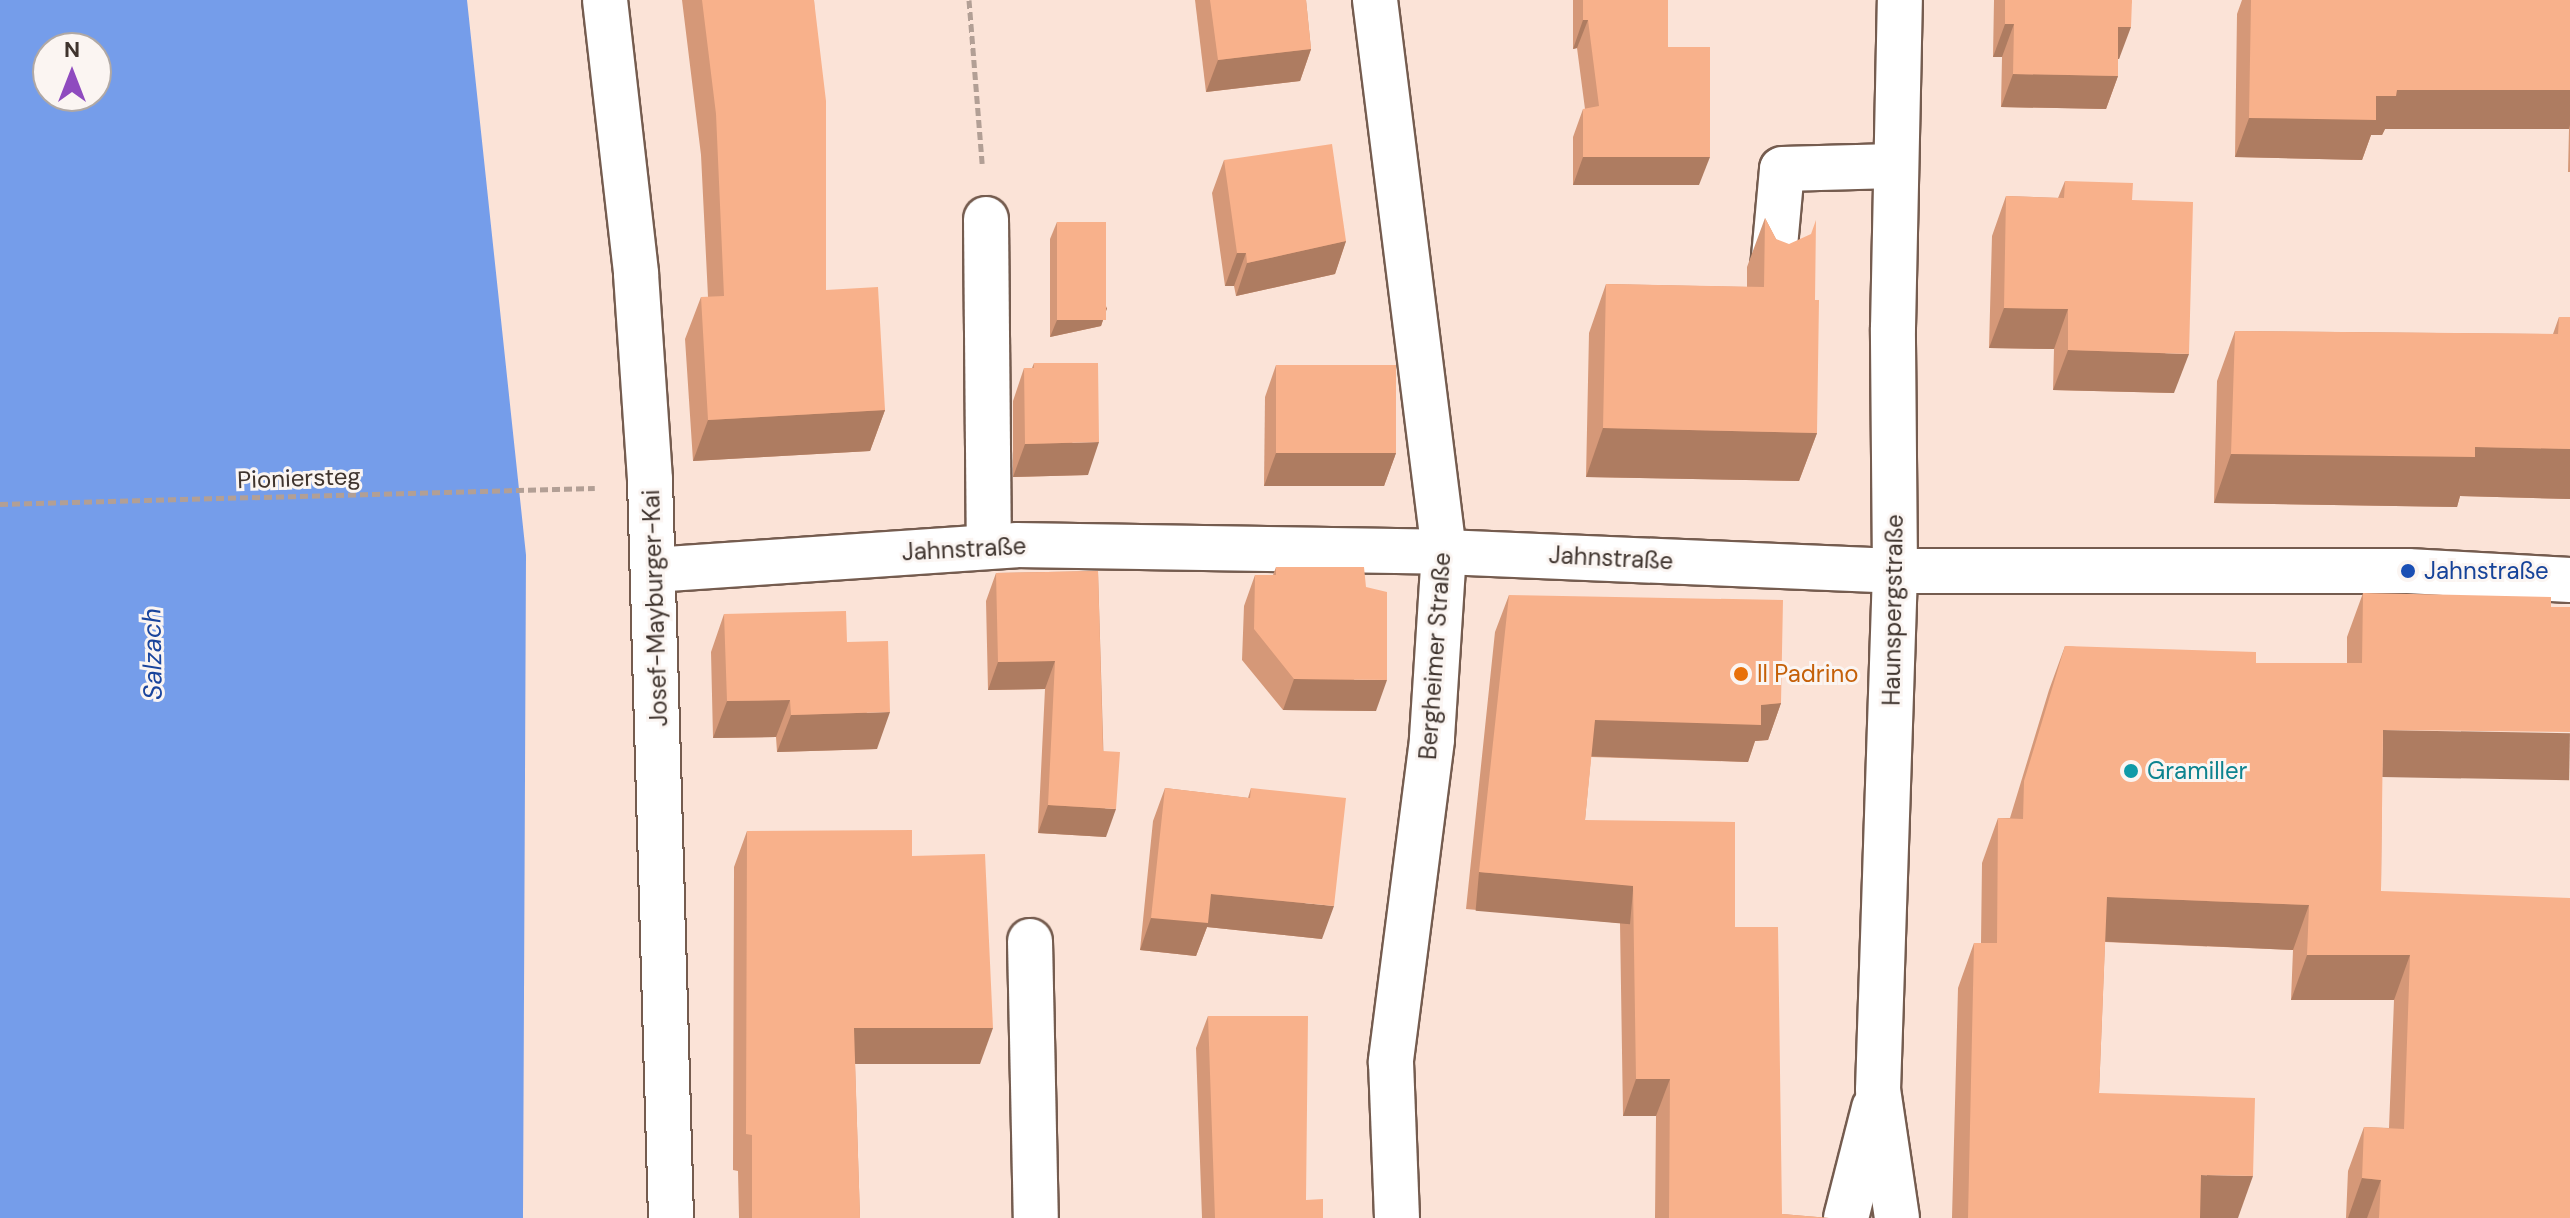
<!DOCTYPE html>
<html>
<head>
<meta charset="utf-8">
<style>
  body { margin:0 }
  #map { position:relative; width:2570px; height:1218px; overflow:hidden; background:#fbe3d7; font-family:"DM Sans",sans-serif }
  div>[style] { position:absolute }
  .water>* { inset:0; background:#759dea }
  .path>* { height:5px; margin-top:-2.5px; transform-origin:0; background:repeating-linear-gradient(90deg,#b29f95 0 8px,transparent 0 12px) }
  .roads { filter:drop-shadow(2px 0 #755c4f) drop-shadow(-2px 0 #755c4f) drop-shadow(0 2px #755c4f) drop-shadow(0 -2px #755c4f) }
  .minor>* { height:44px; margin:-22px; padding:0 22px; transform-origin:22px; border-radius:22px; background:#fff }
  .wall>* { inset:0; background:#d59878 }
  .shaded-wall>* { inset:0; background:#ae7c61; transform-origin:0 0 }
  .building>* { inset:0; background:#f8b18b; transform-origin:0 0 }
  .dots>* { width:22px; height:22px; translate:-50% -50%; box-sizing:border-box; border:4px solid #fbf5f2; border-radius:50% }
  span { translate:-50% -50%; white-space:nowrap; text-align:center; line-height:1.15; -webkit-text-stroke:6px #fbf5f2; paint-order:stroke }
  .street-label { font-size:24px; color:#3f342e }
  .transit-label { font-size:24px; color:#164399 }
  .left { translate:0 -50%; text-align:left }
  .food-label { font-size:24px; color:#c56008 }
  .culture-label { font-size:24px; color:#0d838f }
  .water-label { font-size:26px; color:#19449c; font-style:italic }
  .north { position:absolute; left:32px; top:32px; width:80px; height:80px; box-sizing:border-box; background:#fbf5f2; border:2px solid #b0a8a4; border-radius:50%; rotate:0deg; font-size:22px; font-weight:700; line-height:32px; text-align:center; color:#3f342e }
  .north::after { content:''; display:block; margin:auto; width:28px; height:36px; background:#8f4bbf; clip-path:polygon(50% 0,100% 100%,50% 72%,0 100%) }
</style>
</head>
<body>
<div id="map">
  <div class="water">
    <div style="clip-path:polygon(evenodd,0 0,467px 0,526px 555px,523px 1218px,0 1218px,0 0,48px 48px,96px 48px,96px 96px,48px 96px,48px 48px)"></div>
  </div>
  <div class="path">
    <div style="left:969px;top:0;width:164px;rotate:85.4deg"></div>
    <div style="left:0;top:504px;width:595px;rotate:-1.54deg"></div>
  </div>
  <div class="roads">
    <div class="minor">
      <div style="left:605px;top:0;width:276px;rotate:83.5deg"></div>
      <div style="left:636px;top:274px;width:206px;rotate:86.1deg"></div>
      <div style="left:650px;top:480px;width:738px;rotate:88.37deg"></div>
      <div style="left:1375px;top:0;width:556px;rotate:82.87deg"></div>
      <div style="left:1444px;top:552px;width:188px;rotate:93.7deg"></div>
      <div style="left:1432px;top:740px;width:325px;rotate:97.3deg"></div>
      <div style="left:1391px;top:1062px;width:156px;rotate:87.8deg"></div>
      <div style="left:986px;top:219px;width:326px;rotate:89.5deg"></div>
      <div style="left:1773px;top:268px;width:99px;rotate:-84.8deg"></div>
      <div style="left:1782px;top:169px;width:113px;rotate:-1.5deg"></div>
      <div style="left:653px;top:570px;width:364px;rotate:-3.9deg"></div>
      <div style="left:1016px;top:545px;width:428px;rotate:0.9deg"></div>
      <div style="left:1444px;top:552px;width:451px;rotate:2.4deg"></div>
      <div style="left:1895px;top:571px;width:513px"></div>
      <div style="left:2408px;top:571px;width:162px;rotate:3.2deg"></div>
      <div style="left:1030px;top:941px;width:277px;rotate:88.8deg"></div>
      <div style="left:1846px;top:1218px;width:114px;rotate:-75.7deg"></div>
      <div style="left:1897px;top:1218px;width:129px;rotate:-98.4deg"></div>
      <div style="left:1878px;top:1090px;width:519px;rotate:-88.12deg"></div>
      <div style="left:1895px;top:571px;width:243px;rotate:-90.5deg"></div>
      <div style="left:1893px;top:328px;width:328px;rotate:-88.8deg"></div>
    </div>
  </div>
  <div class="wall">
    <div style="clip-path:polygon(682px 0,814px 0,826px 290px,885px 410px,870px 451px,693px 461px,685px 339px,701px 297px,708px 297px,701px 155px)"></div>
    <div style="clip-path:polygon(1195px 0,1306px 0,1311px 49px,1300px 81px,1206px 92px)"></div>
    <div style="clip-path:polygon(1573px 0,1668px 0,1668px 47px,1699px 185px,1573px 185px,1573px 137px,1583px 109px,1585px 109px,1577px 48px,1573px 49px)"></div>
    <div style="clip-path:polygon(1994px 0,2132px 0,2119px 59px,2118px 59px,2118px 76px,2106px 109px,2001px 107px,2002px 57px,1993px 57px)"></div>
    <div style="clip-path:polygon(2242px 0,2570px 0,2570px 172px,2568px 172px,2569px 129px,2385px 129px,2382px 135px,2371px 135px,2362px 160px,2235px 157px,2237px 14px)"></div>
    <div style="clip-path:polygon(1224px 160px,1346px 241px,1335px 274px,1236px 296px,1234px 286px,1225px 286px,1212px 193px)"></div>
    <div style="clip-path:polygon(2065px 181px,2132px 200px,2174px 393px,2053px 390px,2054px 349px,1989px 348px,1992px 236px,2006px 196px,2058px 198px)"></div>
    <div style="clip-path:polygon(1765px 218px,1776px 239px,1815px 300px,1817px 433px,1799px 481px,1586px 477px,1589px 333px,1606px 284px,1747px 287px,1747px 267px)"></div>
    <div style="clip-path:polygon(1057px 222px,1107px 308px,1101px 326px,1050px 337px,1050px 239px)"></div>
    <div style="clip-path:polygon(2559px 317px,2570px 317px,2570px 499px,2460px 496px,2457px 507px,2214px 503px,2217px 381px,2235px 331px,2553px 334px)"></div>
    <div style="clip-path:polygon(1034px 363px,1088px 475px,1013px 477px,1013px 401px,1024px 368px,1032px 368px)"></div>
    <div style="clip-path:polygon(1276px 365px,1396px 453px,1384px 486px,1264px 486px,1265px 397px)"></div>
    <div style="clip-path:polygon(1276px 567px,1376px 711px,1283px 710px,1242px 660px,1244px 606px,1255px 575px,1273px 575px)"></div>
    <div style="clip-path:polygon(1098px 571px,1106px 837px,1038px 833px,1045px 689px,988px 690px,986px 601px,996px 573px)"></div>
    <div style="clip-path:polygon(2363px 593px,2382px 774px,2381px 891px,2570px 1218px,2346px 1218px,2348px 1171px,2364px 1127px,2389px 1128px,2394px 1000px,2291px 1000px,2293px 950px,2105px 942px,2099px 1093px,2238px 1218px,1952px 1218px,1958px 988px,1974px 943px,1981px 943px,1982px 863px,1998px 818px,2010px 818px,2049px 690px,2065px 646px,2256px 663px,2347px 663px,2347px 637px)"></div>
    <div style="clip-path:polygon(1509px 595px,1781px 703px,1768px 740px,1755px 741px,1748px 762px,1591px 757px,1585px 820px,1735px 927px,1782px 1214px,1829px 1218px,1655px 1218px,1656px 1116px,1623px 1116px,1620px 923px,1466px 909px,1495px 632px)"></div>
    <div style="clip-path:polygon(724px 614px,847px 642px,877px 749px,777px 752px,776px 737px,713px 738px,711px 652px)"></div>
    <div style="clip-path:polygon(1165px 788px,1248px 798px,1251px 788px,1322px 939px,1207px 927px,1196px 956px,1140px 950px,1153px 821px)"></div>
    <div style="clip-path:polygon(747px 831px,912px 856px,980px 1064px,855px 1064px,860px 1218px,739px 1218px,738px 1171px,733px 1170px,734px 867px)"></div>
    <div style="clip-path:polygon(1208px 1016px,1306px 1200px,1323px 1218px,1202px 1218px,1196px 1048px)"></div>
  </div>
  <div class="shaded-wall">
    <div style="clip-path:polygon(1583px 20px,1588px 20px,1577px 48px,1573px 49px)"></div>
    <div style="clip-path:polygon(2005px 24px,2014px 24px,2002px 57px,1993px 57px)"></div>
    <div style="clip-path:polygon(2118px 27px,2131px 27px,2119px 59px,2106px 59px)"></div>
    <div style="clip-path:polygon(1311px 49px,1300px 81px,1206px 92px,1218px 60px)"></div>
    <div style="clip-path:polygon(2013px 74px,2118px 76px,2106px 109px,2001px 107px)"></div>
    <div style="clip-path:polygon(2397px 90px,2570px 90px,2570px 125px,2569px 129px,2385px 129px,2382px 135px,2371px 135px,2362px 160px,2235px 157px,2249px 118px,2376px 96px)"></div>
    <div style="clip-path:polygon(1583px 157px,1710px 157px,1699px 185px,1573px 185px)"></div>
    <div style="clip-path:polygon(1346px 241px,1335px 274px,1236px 296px,1247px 263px)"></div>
    <div style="clip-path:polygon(1237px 253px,1246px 253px,1234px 286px,1225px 286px)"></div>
    <div style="clip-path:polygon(1107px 308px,1101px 326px,1050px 337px,1057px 320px)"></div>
    <div style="clip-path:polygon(2004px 308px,2068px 309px,2054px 349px,1989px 348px)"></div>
    <div style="clip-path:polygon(2068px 350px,2189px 354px,2174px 393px,2053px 390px)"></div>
    <div style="clip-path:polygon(885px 410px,870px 451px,693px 461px,708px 420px)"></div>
    <div style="clip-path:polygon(1603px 428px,1817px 433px,1799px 481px,1586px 477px)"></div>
    <div style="clip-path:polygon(1099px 442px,1088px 475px,1013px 477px,1025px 444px)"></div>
    <div style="clip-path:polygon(2475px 447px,2570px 449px,2570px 499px,2460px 496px,2457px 507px,2214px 503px,2231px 454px)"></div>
    <div style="clip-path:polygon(1276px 453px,1396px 453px,1384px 486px,1264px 486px)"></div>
    <div style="clip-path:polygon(1055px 661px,1045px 689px,988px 690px,998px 662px)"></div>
    <div style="clip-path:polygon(1294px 679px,1387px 680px,1376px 711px,1283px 710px)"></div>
    <div style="clip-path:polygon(790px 700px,776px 737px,713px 738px,727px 701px)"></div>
    <div style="clip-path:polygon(1781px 703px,1768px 740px,1755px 741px,1748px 762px,1582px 756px,1595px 720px)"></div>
    <div style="clip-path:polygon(890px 712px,877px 749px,777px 752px,791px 715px)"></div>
    <div style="left:2383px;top:730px;width:187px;height:47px;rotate:1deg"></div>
    <div style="clip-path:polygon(1048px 805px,1116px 809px,1106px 837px,1038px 833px)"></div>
    <div style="left:1479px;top:872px;width:155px;height:39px;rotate:5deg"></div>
    <div style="clip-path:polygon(1211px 894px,1334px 906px,1322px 939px,1207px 927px,1196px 956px,1140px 950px,1151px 918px)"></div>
    <div style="clip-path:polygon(2107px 897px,2309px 905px,2293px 950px,2091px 941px)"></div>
    <div style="clip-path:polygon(2307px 955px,2410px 955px,2394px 1000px,2291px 1000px)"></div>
    <div style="clip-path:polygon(854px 1028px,993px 1028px,980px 1064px,840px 1064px)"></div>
    <div style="clip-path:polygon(1636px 1079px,1670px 1079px,1656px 1116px,1623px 1116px)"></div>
    <div style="clip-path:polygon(2201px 1175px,2253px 1176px,2238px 1218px,2186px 1218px)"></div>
    <div style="clip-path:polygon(2362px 1178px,2381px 1180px,2367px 1218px,2348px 1218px)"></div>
  </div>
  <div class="building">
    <div style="clip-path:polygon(702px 0,814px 0,826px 101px,826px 290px,878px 287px,885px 410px,708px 420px,701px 297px,724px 296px,716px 114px)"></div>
    <div style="clip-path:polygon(1210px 0,1306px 0,1311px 49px,1218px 60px)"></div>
    <div style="clip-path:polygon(1583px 0,1668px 0,1668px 47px,1710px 47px,1710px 157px,1583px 157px,1583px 109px,1599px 106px,1588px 20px,1583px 20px)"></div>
    <div style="clip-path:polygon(2005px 0,2132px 0,2131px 27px,2118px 27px,2118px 76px,2013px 74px,2014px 24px,2005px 24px)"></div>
    <div style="clip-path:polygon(2251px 0,2570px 0,2570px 90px,2397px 90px,2396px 96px,2376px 96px,2376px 120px,2249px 118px)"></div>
    <div style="clip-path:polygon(1332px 144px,1346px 241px,1247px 263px,1246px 253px,1237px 253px,1224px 160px)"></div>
    <div style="clip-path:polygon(2065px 181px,2133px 183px,2132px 200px,2193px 202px,2189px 354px,2068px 350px,2068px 309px,2004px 308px,2006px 196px,2064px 198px)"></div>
    <div style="clip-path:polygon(1765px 218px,1776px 239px,1789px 244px,1811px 234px,1816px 220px,1815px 300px,1819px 300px,1817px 433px,1603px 428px,1606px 284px,1764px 287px)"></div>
    <div style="left:1057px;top:222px;width:49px;height:98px"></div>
    <div style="clip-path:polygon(2559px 317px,2570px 317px,2570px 449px,2475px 447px,2475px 457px,2231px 454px,2235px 331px,2558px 334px)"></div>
    <div style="clip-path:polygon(1034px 363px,1098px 363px,1099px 442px,1025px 444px,1024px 368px,1034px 368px)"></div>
    <div style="left:1276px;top:365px;width:120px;height:88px"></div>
    <div style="clip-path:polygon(1276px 567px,1364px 567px,1366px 587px,1387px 592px,1387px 680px,1294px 679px,1254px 629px,1255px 575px,1276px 575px)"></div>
    <div style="clip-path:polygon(1098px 571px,1103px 751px,1120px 752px,1116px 809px,1048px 805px,1055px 661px,998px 662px,996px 573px)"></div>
    <div style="clip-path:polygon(2363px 593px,2551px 597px,2551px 607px,2570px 607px,2570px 732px,2383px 730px,2381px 891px,2570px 898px,2570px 1218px,2379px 1218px,2381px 1180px,2362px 1178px,2364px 1127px,2404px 1129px,2410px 955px,2307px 955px,2309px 905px,2107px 897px,2099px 1093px,2255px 1098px,2253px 1176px,2201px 1175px,2200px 1218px,1968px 1218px,1974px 943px,1997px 943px,1998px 818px,2023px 819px,2024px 781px,2065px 646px,2256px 652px,2256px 663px,2362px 663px)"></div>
    <div style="clip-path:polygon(1509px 595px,1783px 600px,1781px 703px,1761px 705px,1761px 725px,1595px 720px,1585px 820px,1735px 822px,1735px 927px,1778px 927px,1782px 1214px,1829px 1218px,1669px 1218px,1670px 1079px,1636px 1079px,1633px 886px,1479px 872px)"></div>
    <div style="clip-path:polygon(846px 611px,847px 642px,888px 641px,890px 712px,791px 715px,790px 700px,727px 701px,724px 614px)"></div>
    <div style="clip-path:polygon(1165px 788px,1250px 798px,1251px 788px,1346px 798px,1334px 906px,1211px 894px,1208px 923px,1151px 918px)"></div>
    <div style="clip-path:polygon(912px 830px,912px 856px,985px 854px,993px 1028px,854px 1028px,860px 1218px,752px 1218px,752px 1135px,746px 1134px,747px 831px)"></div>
    <div style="clip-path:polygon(1208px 1016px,1308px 1016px,1306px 1200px,1323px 1199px,1323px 1218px,1215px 1218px)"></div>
  </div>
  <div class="dots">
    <div style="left:2408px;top:571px;background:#1a4fb4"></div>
    <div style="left:1741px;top:674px;background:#e8710a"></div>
    <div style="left:2131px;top:771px;background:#0f9aa8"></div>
  </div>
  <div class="street-label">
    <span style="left:299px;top:478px;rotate:-2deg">Pioniersteg</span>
    <span style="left:964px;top:549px;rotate:-3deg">Jahnstraße</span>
    <span style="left:1611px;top:558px;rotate:3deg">Jahnstraße</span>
    <span style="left:655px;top:608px;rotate:-92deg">Josef-Mayburger-Kai</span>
    <span style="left:1893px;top:610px;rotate:-89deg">Haunspergstraße</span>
    <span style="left:1435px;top:656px;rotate:-86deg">Bergheimer Straße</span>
  </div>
  <div class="transit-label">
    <span class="left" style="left:2424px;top:571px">Jahnstraße</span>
  </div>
  <div class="food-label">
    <span class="left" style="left:1757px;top:674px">Il Padrino</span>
  </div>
  <div class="culture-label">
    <span class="left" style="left:2147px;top:771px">Gramiller</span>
  </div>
  <div class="water-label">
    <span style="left:153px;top:654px;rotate:-91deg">Salzach</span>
  </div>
  <div class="north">N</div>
</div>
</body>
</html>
